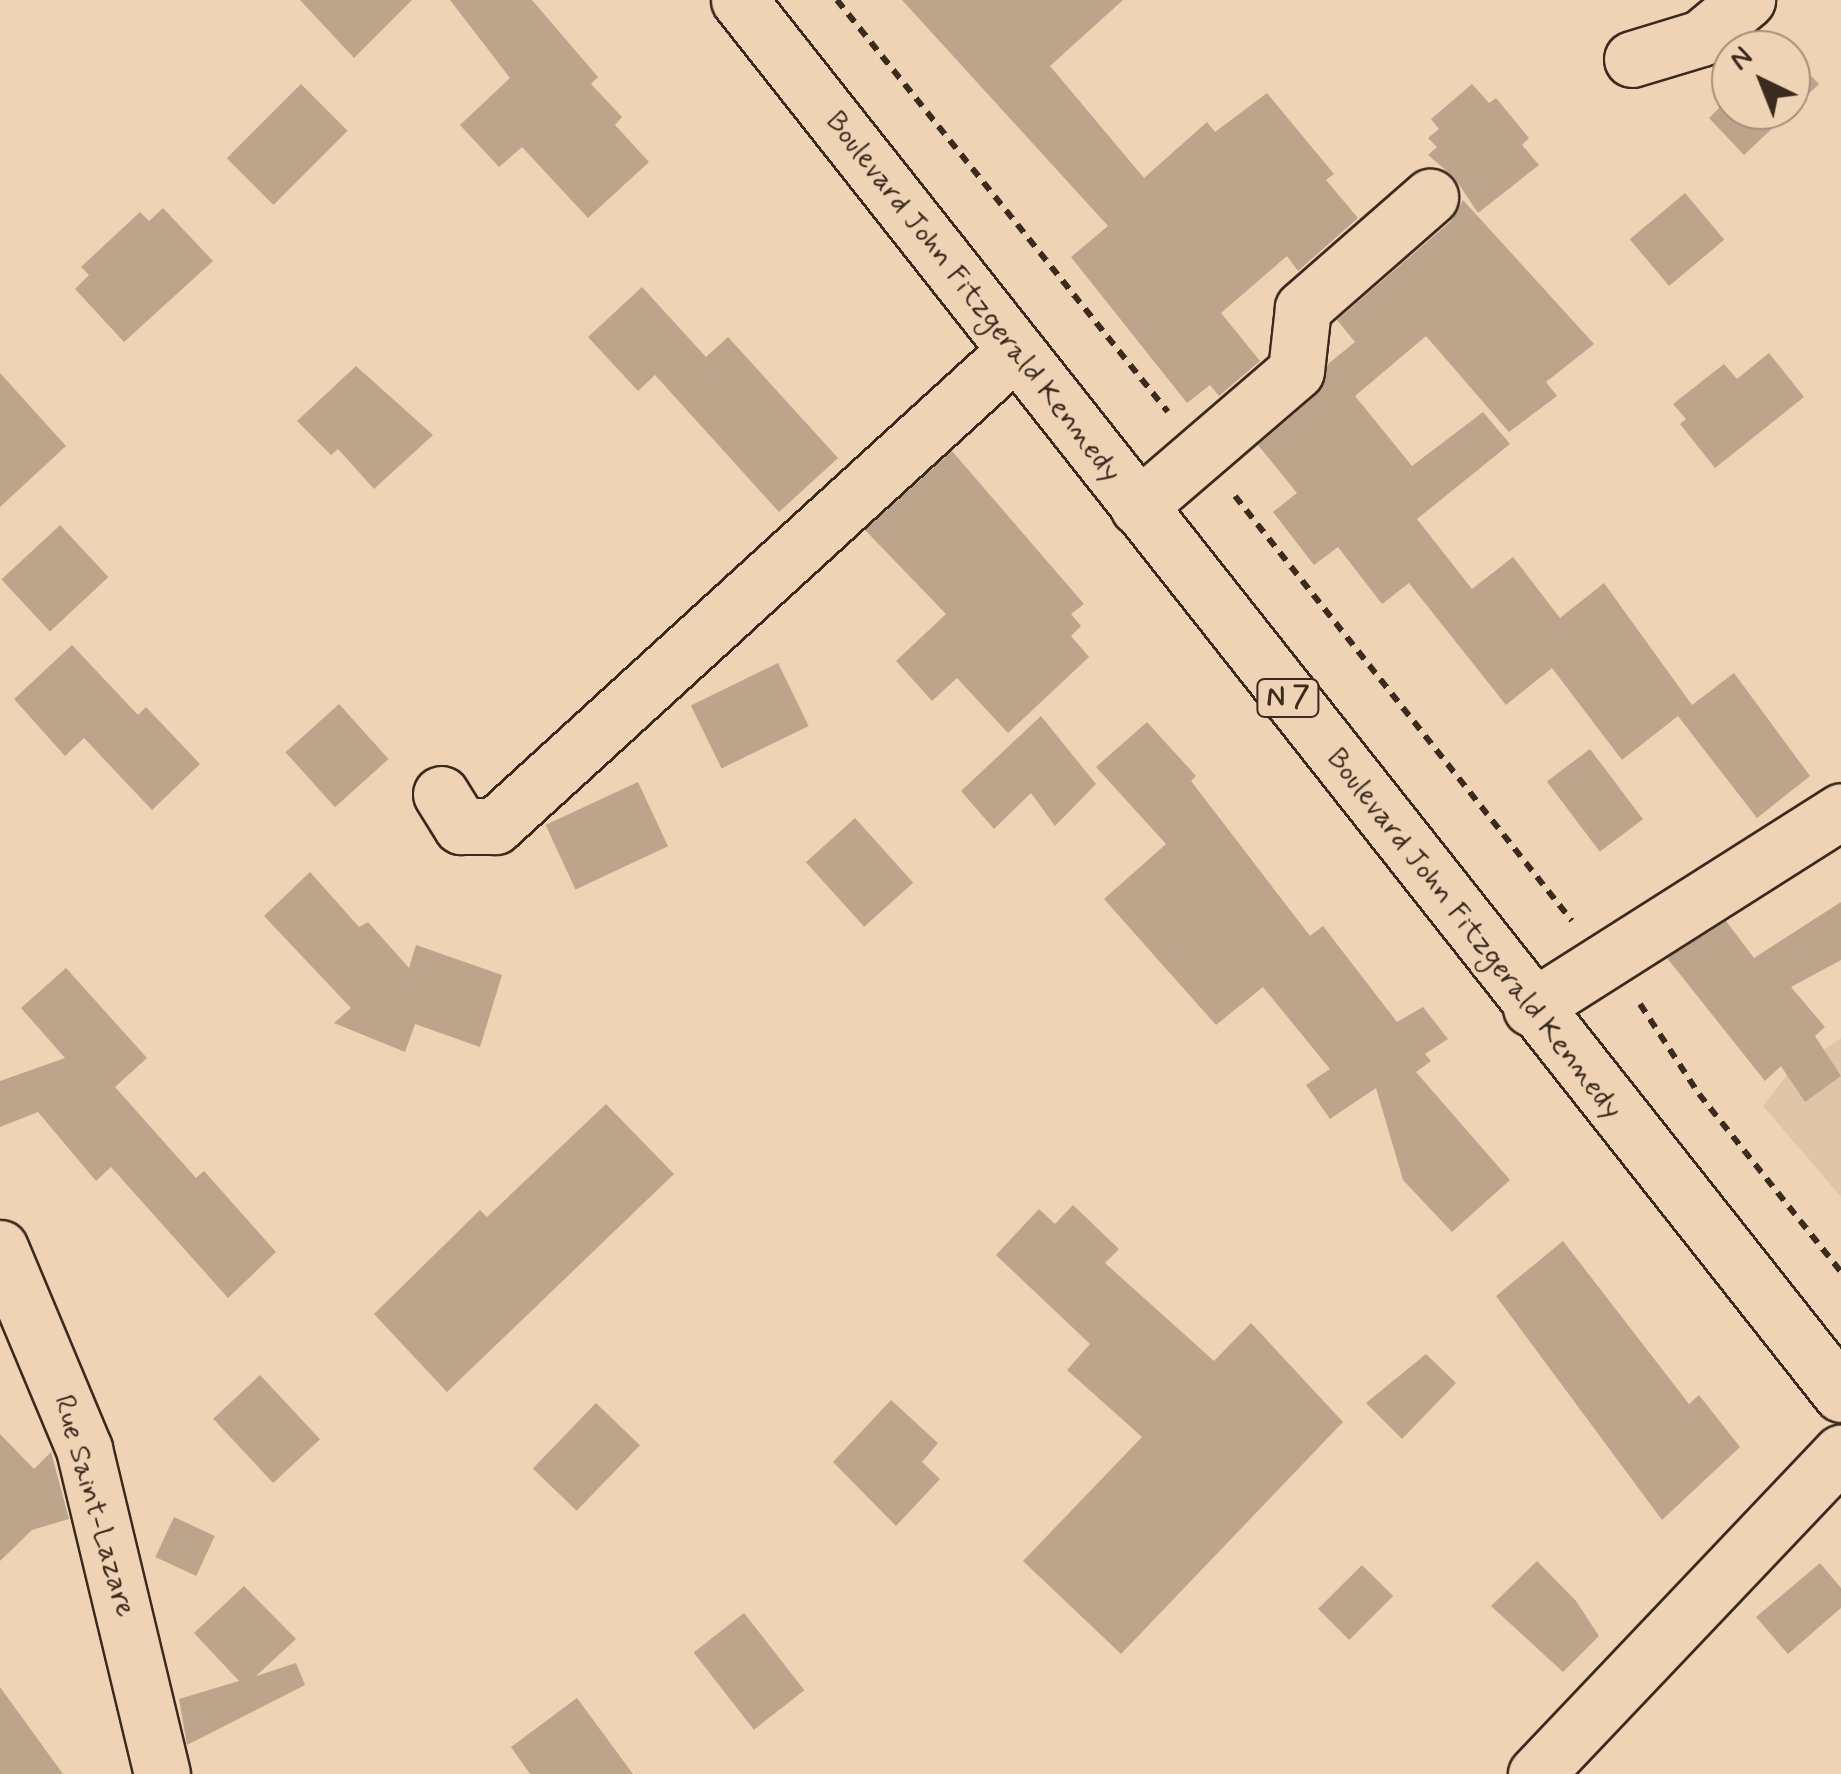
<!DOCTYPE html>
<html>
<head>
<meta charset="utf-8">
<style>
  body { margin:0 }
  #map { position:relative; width:1841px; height:1774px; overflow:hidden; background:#eed4b5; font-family:Mynerve,sans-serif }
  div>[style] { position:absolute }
  .built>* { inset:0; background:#dfc6a8 }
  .building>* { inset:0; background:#bca58b; transform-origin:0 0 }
  .path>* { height:6px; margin-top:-3px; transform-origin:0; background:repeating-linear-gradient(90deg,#3b2a1e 0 10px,transparent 0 18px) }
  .roads { filter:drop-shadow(2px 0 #3b2a1e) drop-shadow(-2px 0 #3b2a1e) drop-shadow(0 2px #3b2a1e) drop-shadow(0 -2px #3b2a1e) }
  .minor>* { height:55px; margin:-27.5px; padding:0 27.5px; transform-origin:27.5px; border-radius:27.5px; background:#eed4b5 }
  .major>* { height:55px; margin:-27.5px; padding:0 27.5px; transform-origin:27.5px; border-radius:27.5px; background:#eed4b5 }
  span { translate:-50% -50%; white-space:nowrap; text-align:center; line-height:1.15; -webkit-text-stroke:8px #eed4b5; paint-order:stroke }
  .shield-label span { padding:2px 8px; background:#eed4b5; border:2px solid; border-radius:8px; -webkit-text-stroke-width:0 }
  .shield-label { font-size:28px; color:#3b2a1e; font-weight:700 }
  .street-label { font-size:30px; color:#3b2a1e }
  .north { position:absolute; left:1711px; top:30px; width:100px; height:100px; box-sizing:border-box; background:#eed4b5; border:2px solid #a69079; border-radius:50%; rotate:317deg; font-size:28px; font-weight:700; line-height:40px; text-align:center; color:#3b2a1e }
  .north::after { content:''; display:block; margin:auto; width:35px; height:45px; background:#3b2a1e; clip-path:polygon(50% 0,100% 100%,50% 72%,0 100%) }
</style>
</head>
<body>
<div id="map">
  <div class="built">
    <div style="clip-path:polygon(1841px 1038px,1841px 1197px,1763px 1106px,1787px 1075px)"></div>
  </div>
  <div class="building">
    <div style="clip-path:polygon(300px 0,412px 0,354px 58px)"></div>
    <div style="clip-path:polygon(450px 0,532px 0,598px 77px,591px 84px,622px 117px,615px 125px,649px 162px,588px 218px,522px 147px,499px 167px,460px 125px,510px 78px)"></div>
    <div style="clip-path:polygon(902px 0,1123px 0,1050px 66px,1144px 178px,1207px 122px,1215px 132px,1267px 93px,1334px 174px,1326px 180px,1358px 218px,1298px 271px,1287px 256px,1221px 313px,1260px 361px,1219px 396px,1210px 385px,1187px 403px,1071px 257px,1108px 226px)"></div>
    <div style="clip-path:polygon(1772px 35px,1786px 50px,1756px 50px)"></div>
    <div style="clip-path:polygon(1791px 55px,1819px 84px,1744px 155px,1709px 118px,1731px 96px,1731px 110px,1791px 110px)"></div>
    <div style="left:301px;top:84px;width:66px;height:105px;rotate:45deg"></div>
    <div style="clip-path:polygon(1472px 84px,1489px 103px,1496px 98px,1529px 138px,1522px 145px,1539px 165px,1478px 213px,1454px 177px,1428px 155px,1437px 147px,1428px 138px,1439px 129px,1431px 119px)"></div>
    <div style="left:1685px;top:193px;width:61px;height:72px;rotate:50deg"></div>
    <div style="clip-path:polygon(1463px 200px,1594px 344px,1546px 382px,1557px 396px,1509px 432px,1426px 336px,1355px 396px,1412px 466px,1483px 412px,1510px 444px,1417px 519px,1472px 589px,1513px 557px,1560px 618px,1604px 583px,1692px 705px,1734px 673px,1810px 776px,1757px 818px,1678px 716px,1622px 760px,1552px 668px,1506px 705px,1409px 583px,1382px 604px,1338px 547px,1314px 565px,1273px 512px,1297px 493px,1258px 445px,1316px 395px,1328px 364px,1355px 342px,1337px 320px,1451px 221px)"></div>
    <div style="clip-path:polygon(163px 208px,213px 261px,124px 342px,75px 289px,89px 275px,81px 267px,140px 212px,149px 221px)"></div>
    <div style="clip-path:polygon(642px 287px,706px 357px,728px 337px,838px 458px,779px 512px,655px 375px,638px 391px,588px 337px)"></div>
    <div style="clip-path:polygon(1769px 353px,1804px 397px,1715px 468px,1680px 424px,1686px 419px,1673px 404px,1724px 364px,1737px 379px)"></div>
    <div style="clip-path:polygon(356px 366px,433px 435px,374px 489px,338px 449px,331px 455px,297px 421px)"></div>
    <div style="clip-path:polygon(0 373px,66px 446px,0 507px)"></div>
    <div style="clip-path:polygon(952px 451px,1084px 604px,1071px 614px,1081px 626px,1071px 636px,1089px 657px,1008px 733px,957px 678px,932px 701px,896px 661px,946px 614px,865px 530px)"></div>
    <div style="left:60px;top:525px;width:71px;height:80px;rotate:47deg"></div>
    <div style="clip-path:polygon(72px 645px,138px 715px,146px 707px,200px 764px,152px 810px,84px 738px,65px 756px,14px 699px)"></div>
    <div style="left:778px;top:663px;width:70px;height:97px;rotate:64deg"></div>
    <div style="left:339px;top:704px;width:74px;height:72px;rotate:48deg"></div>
    <div style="clip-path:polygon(1041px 716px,1096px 784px,1055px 826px,1031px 793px,994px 829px,961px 791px)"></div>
    <div style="clip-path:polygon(1147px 722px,1196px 776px,1191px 781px,1310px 936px,1323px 926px,1397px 1022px,1423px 1007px,1448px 1039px,1425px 1054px,1431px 1061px,1416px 1072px,1510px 1180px,1452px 1232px,1403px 1180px,1376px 1088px,1330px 1119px,1306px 1085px,1330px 1069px,1263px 987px,1216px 1025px,1104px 899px,1166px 844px,1096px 767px)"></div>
    <div style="left:1590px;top:749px;width:88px;height:54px;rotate:53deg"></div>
    <div style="left:638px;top:782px;width:71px;height:102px;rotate:65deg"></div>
    <div style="left:855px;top:818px;width:87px;height:66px;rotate:48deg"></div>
    <div style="clip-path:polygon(310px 872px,359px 927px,368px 922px,409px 968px,416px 945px,502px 975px,480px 1047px,415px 1024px,405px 1052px,334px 1023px,351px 1008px,264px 916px)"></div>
    <div style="clip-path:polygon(1841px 902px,1841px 960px,1791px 987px,1825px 1027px,1815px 1036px,1841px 1076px,1805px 1102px,1781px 1066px,1765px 1081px,1667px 958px,1726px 921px,1754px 958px)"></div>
    <div style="clip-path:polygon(66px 968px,147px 1058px,115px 1087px,196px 1178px,204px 1171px,276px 1252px,228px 1298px,111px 1167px,96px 1181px,38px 1112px,0 1127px,0 1081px,65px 1058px,21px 1008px)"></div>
    <div style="clip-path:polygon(606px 1104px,674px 1174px,447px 1392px,374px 1314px,480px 1210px,487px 1217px)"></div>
    <div style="clip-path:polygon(1073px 1205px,1119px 1249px,1105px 1263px,1214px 1361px,1251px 1323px,1343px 1422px,1121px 1654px,1023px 1561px,1142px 1437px,1067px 1370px,1090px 1344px,996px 1255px,1039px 1209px,1055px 1224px)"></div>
    <div style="clip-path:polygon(1563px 1241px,1689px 1404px,1699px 1395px,1740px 1447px,1662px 1520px,1496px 1296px)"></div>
    <div style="clip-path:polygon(1426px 1354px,1456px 1383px,1402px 1439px,1366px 1403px)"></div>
    <div style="left:260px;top:1375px;width:88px;height:64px;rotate:47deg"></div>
    <div style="clip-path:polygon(891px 1400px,938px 1443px,922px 1462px,940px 1479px,896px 1526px,833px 1462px)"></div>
    <div style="left:596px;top:1403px;width:61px;height:91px;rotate:44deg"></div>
    <div style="clip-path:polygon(0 1434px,34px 1469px,51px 1452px,69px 1519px,32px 1530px,0 1561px)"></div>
    <div style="left:174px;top:1517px;width:45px;height:44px;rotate:25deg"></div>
    <div style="clip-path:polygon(1537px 1561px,1576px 1601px,1599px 1636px,1563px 1672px,1491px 1606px)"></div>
    <div style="clip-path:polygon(1820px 1563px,1841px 1588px,1841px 1608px,1788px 1654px,1756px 1617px)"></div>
    <div style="left:1362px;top:1565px;width:44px;height:62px;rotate:45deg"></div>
    <div style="clip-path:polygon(244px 1586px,296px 1639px,256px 1676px,296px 1663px,305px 1685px,187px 1745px,179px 1699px,239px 1681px,194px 1633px)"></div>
    <div style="left:744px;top:1613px;width:98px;height:64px;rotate:52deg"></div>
    <div style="clip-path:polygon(0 1687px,63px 1774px,0 1774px)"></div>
    <div style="clip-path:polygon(577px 1698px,633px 1774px,530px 1774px,511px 1747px)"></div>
  </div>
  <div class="path">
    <div style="left:837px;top:0;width:528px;rotate:51.22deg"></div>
    <div style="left:1235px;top:496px;width:542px;rotate:51.59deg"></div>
    <div style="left:1640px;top:1004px;width:108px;rotate:56.8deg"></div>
    <div style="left:1699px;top:1094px;width:228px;rotate:51.4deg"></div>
  </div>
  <div class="roads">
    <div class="minor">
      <div style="left:1632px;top:59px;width:72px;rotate:-16.9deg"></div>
      <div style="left:1701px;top:38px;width:60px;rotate:-39.6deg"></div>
      <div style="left:1138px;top:507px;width:208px;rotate:-40.7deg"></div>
      <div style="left:1296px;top:371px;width:63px;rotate:-83.7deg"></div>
      <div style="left:1303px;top:308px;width:169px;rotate:-41.2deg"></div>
      <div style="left:441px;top:794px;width:38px;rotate:58deg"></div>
      <div style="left:461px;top:826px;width:34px"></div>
      <div style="left:495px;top:826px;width:704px;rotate:-42.41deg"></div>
      <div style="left:1531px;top:1008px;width:367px;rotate:-32.4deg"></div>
      <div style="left:0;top:1248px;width:218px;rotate:67.3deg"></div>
      <div style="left:84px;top:1449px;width:334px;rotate:76.5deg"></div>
      <div style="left:1536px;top:1774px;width:443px;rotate:-46.5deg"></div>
    </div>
    <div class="major">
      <div style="left:739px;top:0;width:1777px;rotate:51.67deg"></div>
    </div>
  </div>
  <div class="shield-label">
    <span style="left:1288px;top:698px">N 7</span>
  </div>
  <div class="street-label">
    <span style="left:973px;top:297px;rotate:52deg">Boulevard John Fitzgerald Kennedy</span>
    <span style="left:1474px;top:934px;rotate:52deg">Boulevard John Fitzgerald Kennedy</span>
    <span style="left:94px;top:1506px;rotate:74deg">Rue Saint-Lazare</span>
  </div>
  <div class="north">N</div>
</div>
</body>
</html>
